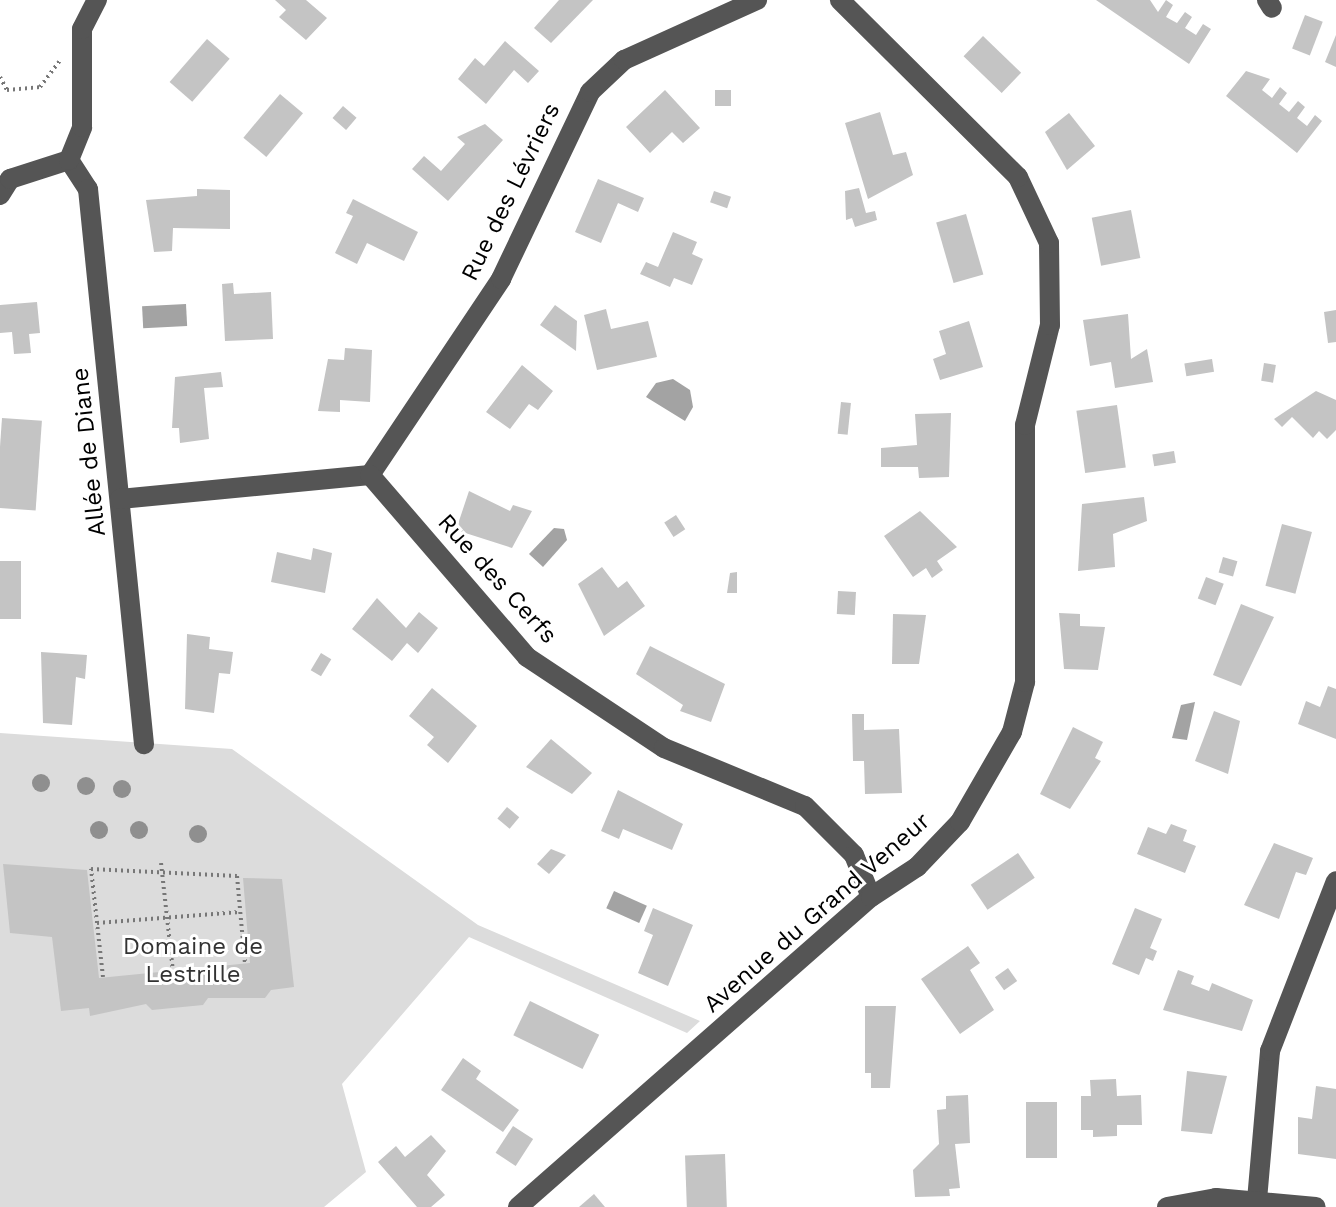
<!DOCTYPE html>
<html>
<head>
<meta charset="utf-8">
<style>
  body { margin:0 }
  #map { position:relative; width:1336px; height:1207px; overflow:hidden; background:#fff; font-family:"Work Sans",sans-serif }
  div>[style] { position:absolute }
  .green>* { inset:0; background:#dcdcdc }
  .water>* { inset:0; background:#a3a3a3; transform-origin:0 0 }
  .building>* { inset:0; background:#c4c4c4; transform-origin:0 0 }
  .path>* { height:4px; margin-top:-2px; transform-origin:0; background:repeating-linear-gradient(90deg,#777 0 2px,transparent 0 6px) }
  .minor>* { height:20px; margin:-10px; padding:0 10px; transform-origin:10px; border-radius:10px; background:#555 }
  .trees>* { width:18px; height:18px; margin:-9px; border-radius:50%; background:#8f8f8f }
  span { translate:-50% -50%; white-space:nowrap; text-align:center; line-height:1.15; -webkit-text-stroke:6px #fff; paint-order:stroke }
  .street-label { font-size:24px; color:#000 }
  .park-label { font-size:24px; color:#333 }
</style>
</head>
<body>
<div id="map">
  <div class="green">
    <div style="clip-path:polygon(0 733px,232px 749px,478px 925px,700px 1021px,687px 1033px,469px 937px,342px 1084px,366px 1172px,324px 1207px,0 1207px)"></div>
  </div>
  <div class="water">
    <div style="left:186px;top:304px;width:22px;height:44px;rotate:87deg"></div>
    <div style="clip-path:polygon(673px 379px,690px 390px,693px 407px,685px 421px,646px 397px,656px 383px)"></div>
    <div style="clip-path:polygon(554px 528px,564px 529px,567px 540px,543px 567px,529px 554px)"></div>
    <div style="clip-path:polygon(1195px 702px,1187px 740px,1172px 738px,1181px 705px)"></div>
    <div style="left:614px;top:891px;width:36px;height:19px;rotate:24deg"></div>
  </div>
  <div class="building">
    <div style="clip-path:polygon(275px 0,306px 0,327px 18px,306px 40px,279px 17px,286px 10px)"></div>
    <div style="clip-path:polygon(559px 0,593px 0,551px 43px,534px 28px)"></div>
    <div style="clip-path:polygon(1096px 0,1150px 0,1158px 12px,1166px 0,1173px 5px,1166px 17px,1177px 23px,1185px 12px,1192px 17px,1185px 28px,1196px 35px,1203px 24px,1211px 29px,1189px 64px)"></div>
    <div style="left:1305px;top:15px;width:19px;height:36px;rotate:21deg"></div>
    <div style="clip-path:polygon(1336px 35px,1336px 67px,1325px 62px)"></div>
    <div style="left:983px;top:36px;width:53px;height:28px;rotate:44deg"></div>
    <div style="left:207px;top:39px;width:30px;height:57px;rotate:41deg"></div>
    <div style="clip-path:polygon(505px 41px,539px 71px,528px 83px,514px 70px,486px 104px,458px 79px,475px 58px,484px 66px)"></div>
    <div style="clip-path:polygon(1246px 71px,1270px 79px,1262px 90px,1272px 98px,1280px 87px,1287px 93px,1279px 104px,1289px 112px,1298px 101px,1305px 107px,1297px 118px,1307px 126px,1315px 115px,1322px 121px,1297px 153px,1226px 96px)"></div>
    <div style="clip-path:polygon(665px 90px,700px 128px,683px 143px,672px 132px,650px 153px,626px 127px)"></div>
    <div style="left:715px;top:90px;width:16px;height:16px"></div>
    <div style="left:280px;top:94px;width:30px;height:57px;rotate:40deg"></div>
    <div style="left:343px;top:106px;width:18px;height:16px;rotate:41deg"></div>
    <div style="clip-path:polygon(880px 112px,893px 155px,906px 152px,913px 175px,868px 199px,845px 123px)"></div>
    <div style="clip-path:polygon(1069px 113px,1095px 146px,1067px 170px,1045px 132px)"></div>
    <div style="clip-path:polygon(485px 124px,503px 140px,448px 201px,412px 169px,424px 156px,441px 171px,465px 144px,457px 137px)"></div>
    <div style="clip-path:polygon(598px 179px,644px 198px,638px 212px,618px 203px,601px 243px,575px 232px)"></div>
    <div style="clip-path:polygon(859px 188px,866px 213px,875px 211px,877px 220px,855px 227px,852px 218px,846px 220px,845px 191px)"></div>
    <div style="clip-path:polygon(197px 189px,230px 190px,230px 229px,173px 228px,172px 251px,154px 252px,146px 200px,197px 196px)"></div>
    <div style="left:714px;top:191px;width:18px;height:12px;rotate:19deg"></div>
    <div style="clip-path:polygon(353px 199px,418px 232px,404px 261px,367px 243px,357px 264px,335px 253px,353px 216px,346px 213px)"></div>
    <div style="left:1131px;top:210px;width:49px;height:40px;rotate:79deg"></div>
    <div style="left:966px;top:214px;width:63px;height:31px;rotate:74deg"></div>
    <div style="clip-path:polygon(673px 232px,697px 242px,692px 254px,703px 259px,692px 285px,674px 278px,670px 287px,640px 274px,646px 262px,658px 267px)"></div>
    <div style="clip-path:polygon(233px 283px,234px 294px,271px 292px,273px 339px,225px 341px,222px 284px)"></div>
    <div style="clip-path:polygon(37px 302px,40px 333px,29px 334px,31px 353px,14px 354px,12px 332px,0 333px,0 305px)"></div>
    <div style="clip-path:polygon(555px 305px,577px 321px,576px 351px,540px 325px)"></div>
    <div style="clip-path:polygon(606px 309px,611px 329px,648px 321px,657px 357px,597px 370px,584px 315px)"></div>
    <div style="clip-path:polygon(1336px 310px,1336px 342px,1328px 343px,1324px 312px)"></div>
    <div style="clip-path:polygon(1128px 314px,1131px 359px,1147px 349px,1153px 382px,1115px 388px,1111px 362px,1090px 366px,1083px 320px)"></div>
    <div style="clip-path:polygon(969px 321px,983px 367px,940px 380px,933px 359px,946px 354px,939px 331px)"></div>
    <div style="clip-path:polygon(345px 348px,372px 350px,370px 402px,340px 400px,340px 412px,318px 411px,328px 359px,344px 360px)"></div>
    <div style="left:1212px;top:359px;width:13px;height:28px;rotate:81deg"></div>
    <div style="left:1264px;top:363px;width:12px;height:18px;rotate:9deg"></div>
    <div style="clip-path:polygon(522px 365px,553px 391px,538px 410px,529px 404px,510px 429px,486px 412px)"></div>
    <div style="clip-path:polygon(221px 372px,223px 387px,204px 388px,209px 439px,180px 443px,179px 428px,172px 428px,175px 377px)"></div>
    <div style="clip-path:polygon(1316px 391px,1336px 400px,1336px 430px,1327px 439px,1319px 431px,1313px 438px,1292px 417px,1282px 427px,1274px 419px)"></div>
    <div style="left:841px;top:402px;width:10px;height:32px;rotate:6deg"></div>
    <div style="left:1117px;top:405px;width:63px;height:41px;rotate:82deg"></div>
    <div style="clip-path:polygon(951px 413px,949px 477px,919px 478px,918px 467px,881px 467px,881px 448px,917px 445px,915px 414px)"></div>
    <div style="left:2px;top:418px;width:40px;height:90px;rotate:4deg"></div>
    <div style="left:1174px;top:451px;width:12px;height:22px;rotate:81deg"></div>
    <div style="clip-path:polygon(469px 491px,510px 511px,513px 505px,532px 511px,512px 548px,456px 530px)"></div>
    <div style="clip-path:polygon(1144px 497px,1147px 521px,1113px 534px,1115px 567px,1078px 571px,1082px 504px)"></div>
    <div style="clip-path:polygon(920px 511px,957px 547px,937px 561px,943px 570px,932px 578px,926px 568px,913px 577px,884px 536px)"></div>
    <div style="left:676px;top:515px;width:17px;height:14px;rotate:57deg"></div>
    <div style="left:1282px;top:524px;width:31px;height:64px;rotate:15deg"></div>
    <div style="clip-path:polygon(313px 548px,332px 553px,325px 593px,271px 582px,277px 552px,311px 560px)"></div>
    <div style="left:1223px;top:557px;width:15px;height:16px;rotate:16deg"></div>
    <div style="left:0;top:561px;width:21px;height:58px"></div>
    <div style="clip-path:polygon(602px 567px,618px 588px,627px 581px,645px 606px,604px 636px,578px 584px)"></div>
    <div style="clip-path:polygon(737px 572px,737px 593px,727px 593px,730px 573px)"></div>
    <div style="left:1206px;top:577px;width:19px;height:23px;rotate:21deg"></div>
    <div style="left:838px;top:591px;width:18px;height:23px;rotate:3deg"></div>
    <div style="clip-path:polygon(377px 598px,406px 628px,419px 612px,438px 628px,418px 653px,407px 643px,392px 661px,352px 629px)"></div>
    <div style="clip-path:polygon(1241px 604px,1274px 617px,1241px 686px,1213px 675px)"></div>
    <div style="clip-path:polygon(1059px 613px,1080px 614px,1080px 626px,1105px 627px,1098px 670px,1064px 669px)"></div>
    <div style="clip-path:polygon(893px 614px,926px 615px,919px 664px,892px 664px)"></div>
    <div style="clip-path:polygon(187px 634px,210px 637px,209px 649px,233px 652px,230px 674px,219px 673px,214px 713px,185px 709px)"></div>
    <div style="clip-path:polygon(650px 646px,725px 684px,711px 722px,680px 711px,683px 705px,636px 674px)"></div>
    <div style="clip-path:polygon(41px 652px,87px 655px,85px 679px,76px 677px,72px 725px,43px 723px)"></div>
    <div style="left:321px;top:653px;width:12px;height:20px;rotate:31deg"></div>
    <div style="clip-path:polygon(1328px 686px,1336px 689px,1336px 739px,1298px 724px,1306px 701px,1320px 707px)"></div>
    <div style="clip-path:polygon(432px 688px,477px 726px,448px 763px,427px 745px,434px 737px,409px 716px)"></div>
    <div style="clip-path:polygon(1214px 711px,1240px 721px,1228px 774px,1195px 761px)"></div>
    <div style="clip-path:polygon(852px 714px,864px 714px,864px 730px,899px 729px,902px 793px,865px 794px,864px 761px,853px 761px)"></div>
    <div style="clip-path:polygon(1073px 727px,1103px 742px,1095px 758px,1101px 761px,1070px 809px,1040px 794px)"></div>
    <div style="clip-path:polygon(551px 739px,592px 773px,572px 794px,526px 767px)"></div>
    <div style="clip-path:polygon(618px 790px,683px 824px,672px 850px,623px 829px,619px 839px,601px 831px)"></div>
    <div style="left:507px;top:807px;width:16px;height:15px;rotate:40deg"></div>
    <div style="clip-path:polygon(1171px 824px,1187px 830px,1183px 841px,1196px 846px,1185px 873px,1137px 854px,1148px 827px,1166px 834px)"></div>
    <div style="clip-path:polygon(1274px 843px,1313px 858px,1306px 875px,1296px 872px,1279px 919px,1244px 905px)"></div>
    <div style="clip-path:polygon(551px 849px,566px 855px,549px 874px,537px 864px)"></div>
    <div style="left:1018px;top:853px;width:30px;height:57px;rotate:56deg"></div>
    <div style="clip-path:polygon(3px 864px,87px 870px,99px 978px,250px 963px,243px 878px,282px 879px,294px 987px,271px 990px,265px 998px,208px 998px,203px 1005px,152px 1010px,146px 1004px,90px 1016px,89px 1008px,61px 1011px,52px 937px,10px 933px)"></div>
    <div style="clip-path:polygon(653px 908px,693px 925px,668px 986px,638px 973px,653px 935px,644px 931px)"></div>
    <div style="clip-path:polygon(1135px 908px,1162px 919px,1150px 948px,1157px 951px,1153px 961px,1146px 958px,1139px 975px,1112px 964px)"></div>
    <div style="clip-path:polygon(968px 946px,980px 963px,970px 970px,994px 1010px,960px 1034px,921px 979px)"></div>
    <div style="left:1008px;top:968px;width:16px;height:16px;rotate:55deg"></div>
    <div style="clip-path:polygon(1178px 970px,1194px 976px,1191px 984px,1209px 991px,1212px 983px,1253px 1000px,1242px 1031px,1163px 1010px)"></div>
    <div style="left:530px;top:1001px;width:77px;height:38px;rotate:26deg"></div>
    <div style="clip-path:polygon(865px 1006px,896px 1006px,890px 1088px,871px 1088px,871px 1073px,865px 1073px)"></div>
    <div style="clip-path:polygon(463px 1058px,481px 1071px,476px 1079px,519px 1110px,503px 1132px,441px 1090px)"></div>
    <div style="clip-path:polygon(1187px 1071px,1227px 1076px,1212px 1134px,1181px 1131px)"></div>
    <div style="clip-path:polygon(1116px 1079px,1117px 1096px,1141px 1095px,1142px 1125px,1117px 1125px,1117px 1136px,1093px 1137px,1093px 1130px,1081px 1130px,1081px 1096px,1091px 1096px,1090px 1080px)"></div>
    <div style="clip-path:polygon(1316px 1086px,1336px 1089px,1336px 1159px,1298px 1154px,1298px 1117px,1312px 1119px)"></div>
    <div style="clip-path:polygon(968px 1095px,970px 1143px,955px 1144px,960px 1188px,949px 1189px,950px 1196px,915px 1197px,913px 1170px,939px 1144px,937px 1110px,946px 1109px,946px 1096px)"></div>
    <div style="left:1026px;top:1102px;width:31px;height:56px"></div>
    <div style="left:513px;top:1126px;width:24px;height:32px;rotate:33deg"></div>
    <div style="clip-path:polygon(431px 1135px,446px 1151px,427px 1175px,445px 1195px,431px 1207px,417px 1207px,378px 1162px,396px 1146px,405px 1157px)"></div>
    <div style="left:725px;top:1154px;width:53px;height:40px;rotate:88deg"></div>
    <div style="clip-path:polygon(594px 1194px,605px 1207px,579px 1207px)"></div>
  </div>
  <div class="path">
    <div style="left:0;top:77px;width:15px;rotate:62deg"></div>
    <div style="left:7px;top:90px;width:33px;rotate:-5deg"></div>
    <div style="left:40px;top:87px;width:34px;rotate:-53deg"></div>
    <div style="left:161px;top:863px;width:109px;rotate:83.7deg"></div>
    <div style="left:97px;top:923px;width:143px;rotate:-4.4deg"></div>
    <div style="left:103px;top:977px;width:109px;rotate:-96.3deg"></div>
    <div style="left:91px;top:869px;width:146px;rotate:2.7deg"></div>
    <div style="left:237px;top:876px;width:88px;rotate:84.8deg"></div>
  </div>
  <div class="minor">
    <div style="left:1267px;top:0;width:9px;rotate:58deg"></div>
    <div style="left:69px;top:160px;width:35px;rotate:57deg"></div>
    <div style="left:88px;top:189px;width:558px;rotate:84.24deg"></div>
    <div style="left:0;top:195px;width:19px;rotate:-58deg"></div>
    <div style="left:10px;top:179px;width:62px;rotate:-17.9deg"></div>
    <div style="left:69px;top:160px;width:35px;rotate:-68deg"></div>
    <div style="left:82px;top:127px;width:98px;rotate:-90deg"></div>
    <div style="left:82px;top:29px;width:33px;rotate:-63deg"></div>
    <div style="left:370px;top:475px;width:236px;rotate:-56.2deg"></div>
    <div style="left:501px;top:279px;width:207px;rotate:-64.5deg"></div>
    <div style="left:590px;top:92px;width:47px;rotate:-43.3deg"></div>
    <div style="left:624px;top:60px;width:146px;rotate:-24.3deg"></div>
    <div style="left:120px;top:499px;width:251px;rotate:-5.5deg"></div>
    <div style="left:370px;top:475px;width:240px;rotate:49.2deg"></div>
    <div style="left:527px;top:657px;width:164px;rotate:33.6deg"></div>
    <div style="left:664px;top:748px;width:152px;rotate:22.4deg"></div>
    <div style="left:805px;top:806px;width:69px;rotate:45deg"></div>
    <div style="left:854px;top:855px;width:45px;rotate:68deg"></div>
    <div style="left:1257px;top:1200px;width:150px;rotate:-85deg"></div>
    <div style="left:1270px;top:1051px;width:182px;rotate:-68.8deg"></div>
    <div style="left:518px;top:1207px;width:470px;rotate:-41.3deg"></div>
    <div style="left:871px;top:897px;width:55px;rotate:-33.1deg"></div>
    <div style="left:917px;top:867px;width:62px;rotate:-46.3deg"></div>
    <div style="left:960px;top:822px;width:104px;rotate:-60deg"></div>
    <div style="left:1012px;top:732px;width:52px;rotate:-75.4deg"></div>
    <div style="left:1025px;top:682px;width:257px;rotate:-90deg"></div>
    <div style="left:1025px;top:425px;width:103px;rotate:-76deg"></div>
    <div style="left:1050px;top:325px;width:82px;rotate:-90.7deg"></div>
    <div style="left:1049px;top:243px;width:73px;rotate:-115.2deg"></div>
    <div style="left:1018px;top:177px;width:251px;rotate:-135.2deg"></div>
    <div style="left:1167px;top:1207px;width:50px;rotate:-10.4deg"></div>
    <div style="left:1216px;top:1198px;width:100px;rotate:5.1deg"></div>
  </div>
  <div class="trees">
    <div style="left:41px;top:783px"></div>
    <div style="left:86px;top:786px"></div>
    <div style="left:122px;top:789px"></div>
    <div style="left:99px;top:830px"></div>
    <div style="left:139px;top:830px"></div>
    <div style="left:198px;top:834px"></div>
  </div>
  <div class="street-label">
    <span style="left:511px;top:192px;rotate:-64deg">Rue des Lévriers</span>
    <span style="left:89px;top:452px;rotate:-96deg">Allée de Diane</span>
    <span style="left:497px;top:579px;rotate:48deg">Rue des Cerfs</span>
    <span style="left:817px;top:913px;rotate:-41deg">Avenue du Grand Veneur</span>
  </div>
  <div class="park-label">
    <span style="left:193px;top:961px">Domaine de<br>Lestrille</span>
  </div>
</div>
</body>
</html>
